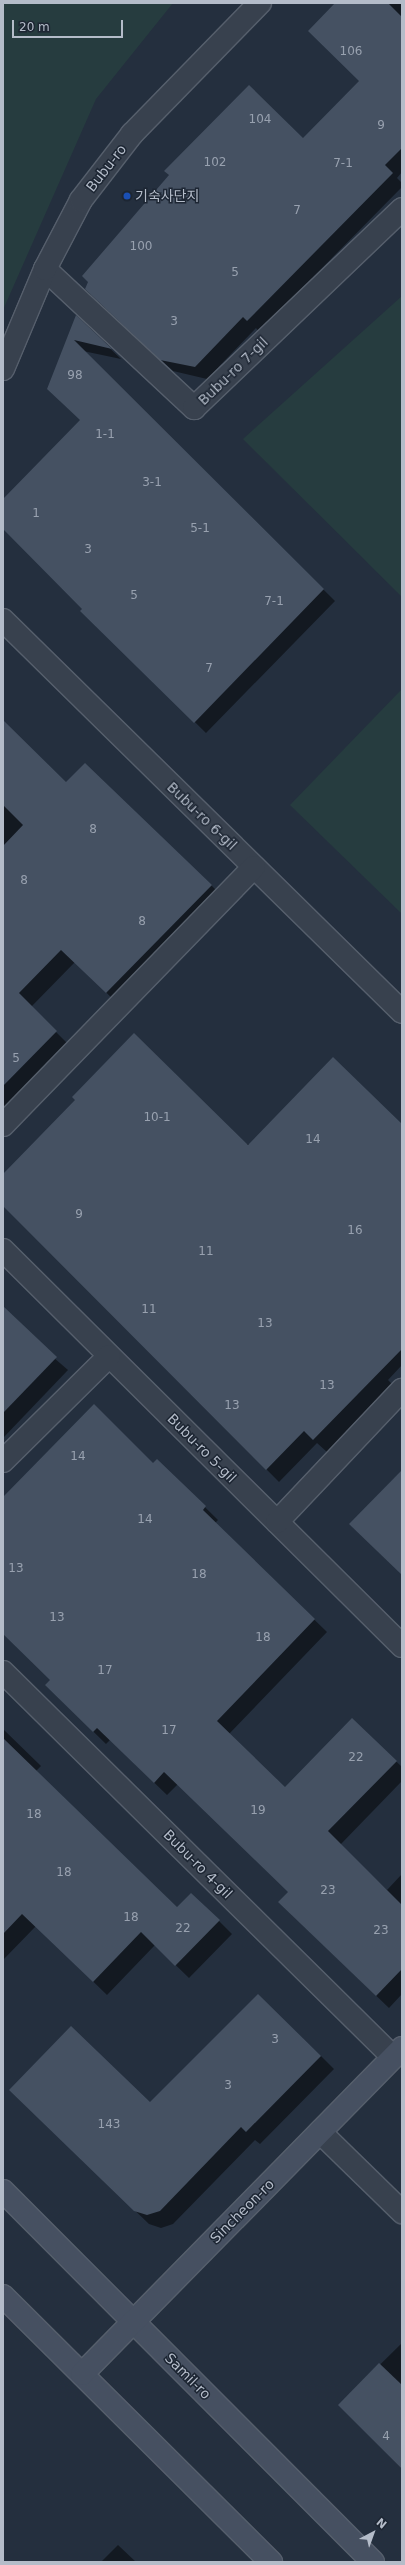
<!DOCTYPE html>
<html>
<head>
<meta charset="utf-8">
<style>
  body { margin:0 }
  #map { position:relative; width:405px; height:2565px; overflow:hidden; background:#242f3e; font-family:"DejaVu Sans","Noto Sans KR",sans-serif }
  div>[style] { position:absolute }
  .green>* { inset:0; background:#263c3f }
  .shadow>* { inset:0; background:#0007 }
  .building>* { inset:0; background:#455162 }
  .roads { filter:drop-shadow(1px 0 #565f6c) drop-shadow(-1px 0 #565f6c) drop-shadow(0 1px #565f6c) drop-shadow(0 -1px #565f6c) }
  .street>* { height:22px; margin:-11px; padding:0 11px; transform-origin:11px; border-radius:11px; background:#38414e }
  .secondary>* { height:22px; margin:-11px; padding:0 11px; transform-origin:11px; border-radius:11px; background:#465061 }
  .dots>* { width:11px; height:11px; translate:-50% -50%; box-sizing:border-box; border:2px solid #1d2633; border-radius:50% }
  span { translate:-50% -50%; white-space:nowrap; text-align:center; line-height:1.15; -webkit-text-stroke:3px #1d2633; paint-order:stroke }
  .number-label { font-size:12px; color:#98a1af }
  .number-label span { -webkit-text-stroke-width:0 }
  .street-label { font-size:14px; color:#b4bcc9 }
  .poi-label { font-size:14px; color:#b4bcc9 }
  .left { translate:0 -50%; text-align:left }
  .frame { position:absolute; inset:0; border:4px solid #b4bcc9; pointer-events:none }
  .north { position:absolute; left:353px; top:2513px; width:40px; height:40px; -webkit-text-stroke:3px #1d2633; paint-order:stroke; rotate:41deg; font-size:11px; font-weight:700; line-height:16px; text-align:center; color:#b4bcc9 }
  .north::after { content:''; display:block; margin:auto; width:14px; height:18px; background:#b4bcc9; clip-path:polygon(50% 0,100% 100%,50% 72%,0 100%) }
  .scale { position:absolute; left:12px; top:20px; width:111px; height:18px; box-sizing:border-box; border:2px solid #b4bcc9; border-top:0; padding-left:5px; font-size:12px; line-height:14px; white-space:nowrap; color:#b4bcc9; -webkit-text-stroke:3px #1d2633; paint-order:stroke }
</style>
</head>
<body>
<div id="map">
  <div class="green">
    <div style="clip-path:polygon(3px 3px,173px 3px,96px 99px,3px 310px)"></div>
    <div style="clip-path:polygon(402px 296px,402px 597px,243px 439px)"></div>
    <div style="clip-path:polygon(402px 689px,402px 914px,290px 805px)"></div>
  </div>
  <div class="shadow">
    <div style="clip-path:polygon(336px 3px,402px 3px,402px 172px,397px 178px,402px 183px,402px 187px,259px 332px,256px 328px,207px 379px,173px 371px,98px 301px,303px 139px,360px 81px)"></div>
    <div style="clip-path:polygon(76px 316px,121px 359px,83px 351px,335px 601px,206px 733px,82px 611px,83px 609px,3px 528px,3px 501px,81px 420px,60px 401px)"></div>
    <div style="clip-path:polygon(3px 722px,66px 784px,211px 885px,225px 899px,120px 1006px,75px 962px,31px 1007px,69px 1045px,3px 1113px)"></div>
    <div style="clip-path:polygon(402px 1125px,402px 1365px,388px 1380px,393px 1385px,327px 1452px,317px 1443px,279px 1482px,3px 1204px,3px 1175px)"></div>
    <div style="clip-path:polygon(3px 1314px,68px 1370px,3px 1438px)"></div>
    <div style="clip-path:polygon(157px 1460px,218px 1520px,215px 1523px,327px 1632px,229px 1734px,285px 1788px,352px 1719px,402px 1767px,402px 1781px,340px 1845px,387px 1890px,402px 1874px,402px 1994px,389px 2008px,292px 1915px,289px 1892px,178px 1784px,167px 1795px,110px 1740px,106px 1744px,59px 1698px,51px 1680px,3px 1631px,3px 1498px,153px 1464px)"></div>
    <div style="clip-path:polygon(3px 1729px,41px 1766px,36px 1771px,177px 1909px,219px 1921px,232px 1934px,189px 1978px,155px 1945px,107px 1995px,36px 1926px,3px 1960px)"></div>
    <div style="clip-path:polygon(321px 2056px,334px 2069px,260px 2144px,255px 2140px,173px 2224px,161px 2228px,149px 2224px,23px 2103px,150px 2104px)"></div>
    <div style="clip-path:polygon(402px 2343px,402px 2469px,339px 2405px)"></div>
    <div style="clip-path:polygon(118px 2545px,136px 2562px,101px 2562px)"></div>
  </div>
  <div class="building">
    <div style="clip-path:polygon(335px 3px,388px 3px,402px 17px,402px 148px,385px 165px,393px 173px,247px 321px,243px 317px,195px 367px,160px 360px,85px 289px,88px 282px,82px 276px,169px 175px,164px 171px,249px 85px,303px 138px,359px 81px,308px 31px)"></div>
    <div style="clip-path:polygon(76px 315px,112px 349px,74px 340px,324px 589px,194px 723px,80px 611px,82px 609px,3px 529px,3px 499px,80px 420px,47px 389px)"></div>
    <div style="clip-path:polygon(3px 720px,66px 782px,85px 763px,212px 885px,106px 993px,61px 950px,19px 993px,57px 1031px,3px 1086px,3px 846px,23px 825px,3px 805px)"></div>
    <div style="clip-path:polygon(134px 1033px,248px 1145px,333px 1057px,402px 1124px,402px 1349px,313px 1440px,304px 1431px,266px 1470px,3px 1206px,3px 1174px,75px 1100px,72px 1097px)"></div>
    <div style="clip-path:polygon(3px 1306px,57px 1357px,3px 1413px)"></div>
    <div style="clip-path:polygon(94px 1404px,153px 1463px,157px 1459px,206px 1506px,203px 1510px,315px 1619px,217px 1721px,285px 1787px,352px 1718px,397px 1761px,328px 1831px,402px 1905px,402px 1969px,376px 1996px,278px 1902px,288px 1892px,164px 1772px,154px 1783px,97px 1728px,93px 1732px,45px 1685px,50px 1680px,3px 1634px,3px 1497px)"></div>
    <div style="clip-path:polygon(402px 1470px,402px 1575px,349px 1524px)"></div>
    <div style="clip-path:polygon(3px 1738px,177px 1907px,191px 1893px,220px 1920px,175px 1966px,141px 1932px,93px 1982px,22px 1914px,3px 1934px)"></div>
    <div style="clip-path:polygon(258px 1994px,321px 2056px,246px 2132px,241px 2127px,160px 2211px,147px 2215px,134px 2211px,9px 2090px,71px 2026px,150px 2102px)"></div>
    <div style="clip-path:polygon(379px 2363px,402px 2385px,402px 2469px,338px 2405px)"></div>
  </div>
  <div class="roads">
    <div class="street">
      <div style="left:45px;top:269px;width:204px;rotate:43deg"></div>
      <div style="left:194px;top:408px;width:288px;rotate:-43.7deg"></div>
      <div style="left:3px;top:369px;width:108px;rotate:-67.2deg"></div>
      <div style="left:45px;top:269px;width:78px;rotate:-62.4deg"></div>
      <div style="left:81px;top:200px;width:83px;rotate:-52.3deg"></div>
      <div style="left:132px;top:134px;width:183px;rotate:-45.7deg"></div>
      <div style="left:3px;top:620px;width:559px;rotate:44.49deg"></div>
      <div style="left:3px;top:1125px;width:360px;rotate:-45.8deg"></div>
      <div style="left:3px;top:1250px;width:562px;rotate:44.78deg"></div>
      <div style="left:3px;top:1461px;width:149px;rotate:-44.7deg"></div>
      <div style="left:277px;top:1522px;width:182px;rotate:-46.6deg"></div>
      <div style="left:3px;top:1672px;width:548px;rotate:44.63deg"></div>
      <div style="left:320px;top:2132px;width:115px;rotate:44.3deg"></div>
    </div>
    <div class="secondary">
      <div style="left:3px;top:2191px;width:524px;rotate:45.08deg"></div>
      <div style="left:3px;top:2296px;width:378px;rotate:44.8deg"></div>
      <div style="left:82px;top:2374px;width:457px;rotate:-45.5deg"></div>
    </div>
  </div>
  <div class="dots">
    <div style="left:127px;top:196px;background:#1a4fb4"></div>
  </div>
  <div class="number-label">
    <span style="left:351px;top:52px">106</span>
    <span style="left:260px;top:120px">104</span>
    <span style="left:381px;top:126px">9</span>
    <span style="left:215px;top:163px">102</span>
    <span style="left:343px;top:164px">7-1</span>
    <span style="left:297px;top:211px">7</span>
    <span style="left:141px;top:247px">100</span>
    <span style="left:235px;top:273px">5</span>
    <span style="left:174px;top:322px">3</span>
    <span style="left:75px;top:376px">98</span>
    <span style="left:105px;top:435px">1-1</span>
    <span style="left:152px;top:483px">3-1</span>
    <span style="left:36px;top:514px">1</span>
    <span style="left:200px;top:529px">5-1</span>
    <span style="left:88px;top:550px">3</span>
    <span style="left:134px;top:596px">5</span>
    <span style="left:274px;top:602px">7-1</span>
    <span style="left:209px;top:669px">7</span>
    <span style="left:93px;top:830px">8</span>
    <span style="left:24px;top:881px">8</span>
    <span style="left:142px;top:922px">8</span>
    <span style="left:16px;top:1059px">5</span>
    <span style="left:157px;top:1118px">10-1</span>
    <span style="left:313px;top:1140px">14</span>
    <span style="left:79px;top:1215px">9</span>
    <span style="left:355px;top:1231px">16</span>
    <span style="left:206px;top:1252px">11</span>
    <span style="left:149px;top:1310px">11</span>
    <span style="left:265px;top:1324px">13</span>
    <span style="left:327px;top:1386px">13</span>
    <span style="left:232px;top:1406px">13</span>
    <span style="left:78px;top:1457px">14</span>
    <span style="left:145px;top:1520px">14</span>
    <span style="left:16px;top:1569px">13</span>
    <span style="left:199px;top:1575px">18</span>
    <span style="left:57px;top:1618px">13</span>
    <span style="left:263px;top:1638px">18</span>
    <span style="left:105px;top:1671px">17</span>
    <span style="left:169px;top:1731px">17</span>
    <span style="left:356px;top:1758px">22</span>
    <span style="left:258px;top:1811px">19</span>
    <span style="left:34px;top:1815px">18</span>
    <span style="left:64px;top:1873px">18</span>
    <span style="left:328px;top:1891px">23</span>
    <span style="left:131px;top:1918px">18</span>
    <span style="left:183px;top:1929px">22</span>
    <span style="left:381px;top:1931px">23</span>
    <span style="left:275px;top:2040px">3</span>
    <span style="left:228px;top:2086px">3</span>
    <span style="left:109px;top:2125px">143</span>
    <span style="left:386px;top:2437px">4</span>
  </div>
  <div class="street-label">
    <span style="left:106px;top:168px;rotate:-52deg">Bubu-ro</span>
    <span style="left:233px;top:371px;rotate:-44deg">Bubu-ro 7-gil</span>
    <span style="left:202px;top:816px;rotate:44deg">Bubu-ro 6-gil</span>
    <span style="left:202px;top:1448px;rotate:45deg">Bubu-ro 5-gil</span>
    <span style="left:198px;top:1864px;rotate:45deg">Bubu-ro 4-gil</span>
    <span style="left:242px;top:2211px;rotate:-45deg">Sincheon-ro</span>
    <span style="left:188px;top:2376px;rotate:45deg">Samil-ro</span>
  </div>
  <div class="poi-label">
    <span class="left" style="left:135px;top:196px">기숙사단지</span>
  </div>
  <div class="frame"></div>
  <div class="north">N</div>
  <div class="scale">20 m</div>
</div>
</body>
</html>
